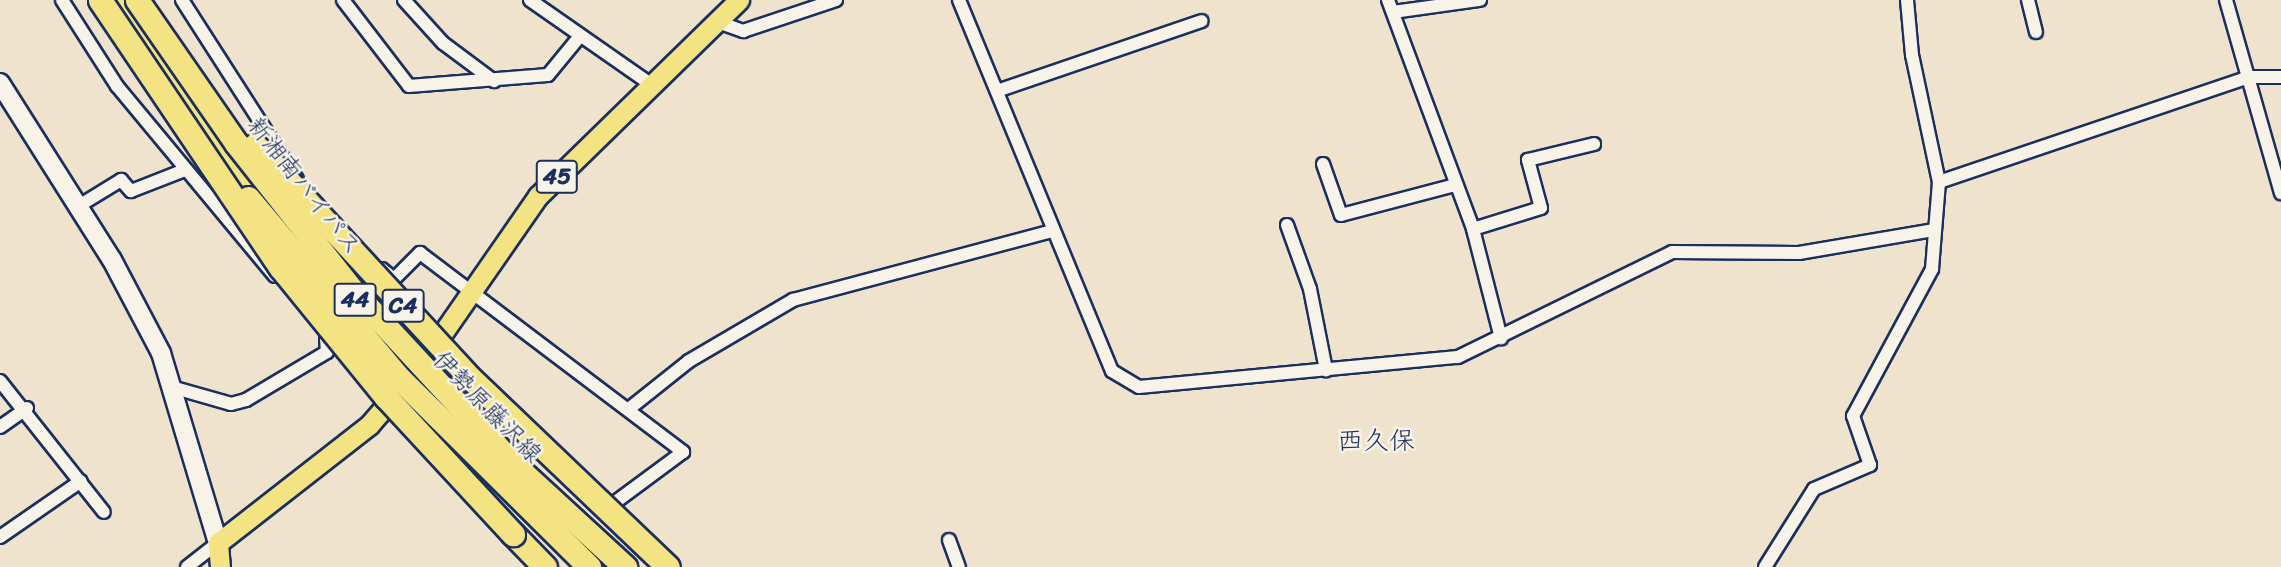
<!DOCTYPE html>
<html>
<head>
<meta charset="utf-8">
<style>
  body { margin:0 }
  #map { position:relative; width:2281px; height:567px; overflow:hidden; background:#efe3cd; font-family:Sriracha,"Klee One",sans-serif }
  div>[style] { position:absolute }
  .roads { filter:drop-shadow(2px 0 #1b2f5e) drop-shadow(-2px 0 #1b2f5e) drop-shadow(0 2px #1b2f5e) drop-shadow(0 -2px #1b2f5e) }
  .street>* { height:12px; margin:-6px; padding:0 6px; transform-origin:6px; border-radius:6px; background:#f7f3e8 }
  .secondary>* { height:18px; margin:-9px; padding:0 9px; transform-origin:9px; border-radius:9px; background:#f7f3e8 }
  .primary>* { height:19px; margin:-9.5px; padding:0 9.5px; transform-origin:9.5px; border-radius:9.5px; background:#f4e382 }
  .highway>* { height:23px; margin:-11.5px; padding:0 11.5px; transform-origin:11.5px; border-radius:11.5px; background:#f4e382 }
  .bridges { filter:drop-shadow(2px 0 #1b2f5e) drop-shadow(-2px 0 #1b2f5e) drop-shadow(0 2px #1b2f5e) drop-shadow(0 -2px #1b2f5e) }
  .highway-bridge>* { height:23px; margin:-11.5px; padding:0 11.5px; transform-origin:11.5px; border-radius:11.5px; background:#f4e382 }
  span { translate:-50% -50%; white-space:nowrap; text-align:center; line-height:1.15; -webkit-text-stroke:5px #f7f3e8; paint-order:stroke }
  .shield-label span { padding:2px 5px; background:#f7f3e8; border:2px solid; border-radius:5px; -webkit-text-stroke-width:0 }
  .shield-label { font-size:23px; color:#1b2f5e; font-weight:700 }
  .street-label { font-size:24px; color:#1b2f5e }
  .neighbourhood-label { font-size:26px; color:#1b2f5e }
</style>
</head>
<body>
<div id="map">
  <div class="roads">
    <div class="street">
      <div style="left:62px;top:0;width:102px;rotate:57.4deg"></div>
      <div style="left:117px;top:86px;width:247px;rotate:50.3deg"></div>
      <div style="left:182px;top:0;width:213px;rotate:57.3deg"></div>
      <div style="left:343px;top:0;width:108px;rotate:52.5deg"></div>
      <div style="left:409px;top:86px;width:139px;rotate:-4.5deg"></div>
      <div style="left:548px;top:75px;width:50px;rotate:-50.6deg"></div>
      <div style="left:404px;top:0;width:58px;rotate:47.8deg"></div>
      <div style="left:443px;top:43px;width:64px;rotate:36.7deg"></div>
      <div style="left:530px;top:0;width:149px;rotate:34.9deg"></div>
      <div style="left:959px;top:0;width:401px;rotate:67.6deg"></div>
      <div style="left:1112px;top:371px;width:31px;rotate:31deg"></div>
      <div style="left:1139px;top:387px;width:320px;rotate:-5.4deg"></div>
      <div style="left:1458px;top:357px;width:238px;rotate:-26.1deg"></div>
      <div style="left:1672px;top:252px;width:127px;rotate:0.5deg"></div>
      <div style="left:1799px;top:253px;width:136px;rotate:-9.7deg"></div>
      <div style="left:1388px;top:0;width:244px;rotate:69.6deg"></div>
      <div style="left:1473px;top:229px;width:113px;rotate:75.6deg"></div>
      <div style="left:2028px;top:0;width:33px;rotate:76deg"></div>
      <div style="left:2226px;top:0;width:201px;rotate:74.1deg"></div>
      <div style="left:1393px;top:12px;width:88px;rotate:-7.9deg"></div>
      <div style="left:718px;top:22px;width:27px;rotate:20deg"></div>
      <div style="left:743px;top:31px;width:98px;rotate:-18.4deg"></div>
      <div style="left:1000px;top:90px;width:213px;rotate:-18.9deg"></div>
      <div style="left:1323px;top:164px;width:54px;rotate:70.6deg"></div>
      <div style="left:1341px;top:215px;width:118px;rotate:-14.7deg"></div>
      <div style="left:1939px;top:182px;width:327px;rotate:-18.7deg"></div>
      <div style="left:2249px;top:77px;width:32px"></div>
      <div style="left:77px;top:207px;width:52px;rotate:-31.5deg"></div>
      <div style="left:121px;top:180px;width:15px;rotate:48deg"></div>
      <div style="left:131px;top:191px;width:58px;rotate:-21.3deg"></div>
      <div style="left:1287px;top:225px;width:68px;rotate:70.2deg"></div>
      <div style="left:1310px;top:289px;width:83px;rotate:78.8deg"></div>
      <div style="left:1473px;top:229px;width:71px;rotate:-17.2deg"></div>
      <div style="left:1541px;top:208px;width:50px;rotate:-105.2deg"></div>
      <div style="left:1528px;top:160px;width:68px;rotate:-13.6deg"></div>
      <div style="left:382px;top:269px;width:16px;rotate:40deg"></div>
      <div style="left:394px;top:279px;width:37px;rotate:-45deg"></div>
      <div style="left:420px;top:253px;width:330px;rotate:37.1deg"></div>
      <div style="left:683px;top:452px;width:96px;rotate:143.5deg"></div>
      <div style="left:0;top:381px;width:167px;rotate:51.6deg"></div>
      <div style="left:175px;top:388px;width:58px;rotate:15.9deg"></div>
      <div style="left:231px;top:404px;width:16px;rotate:-15deg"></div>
      <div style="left:246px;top:400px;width:94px;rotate:-30.7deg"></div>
      <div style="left:327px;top:352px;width:14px;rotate:-94deg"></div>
      <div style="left:326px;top:338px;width:14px;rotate:-36deg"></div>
      <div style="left:630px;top:408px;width:75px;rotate:-38.5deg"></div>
      <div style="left:689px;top:361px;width:121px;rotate:-30.4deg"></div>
      <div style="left:793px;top:300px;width:268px;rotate:-14.9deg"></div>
      <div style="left:0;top:427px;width:33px;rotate:-35deg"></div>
      <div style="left:0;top:537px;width:98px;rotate:-34.7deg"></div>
      <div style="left:949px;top:540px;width:29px;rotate:70deg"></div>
      <div style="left:187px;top:567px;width:39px;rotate:-38deg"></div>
      <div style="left:1765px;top:567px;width:92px;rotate:-57.9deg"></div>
      <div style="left:1814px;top:489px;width:61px;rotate:-23.2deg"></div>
      <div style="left:1870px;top:465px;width:52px;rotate:-109.1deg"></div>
      <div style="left:1853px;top:416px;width:167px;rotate:-61.7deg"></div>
      <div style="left:1932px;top:269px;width:87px;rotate:-85.4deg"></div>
      <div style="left:1939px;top:182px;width:130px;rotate:-102deg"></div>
      <div style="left:1912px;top:55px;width:55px;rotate:-95.2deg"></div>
    </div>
    <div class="secondary">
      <div style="left:0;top:83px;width:209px;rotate:57.7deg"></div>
      <div style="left:112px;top:260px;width:105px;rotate:62.2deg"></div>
      <div style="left:161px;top:353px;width:198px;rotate:73.3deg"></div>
    </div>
    <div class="primary">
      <div style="left:131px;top:23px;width:225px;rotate:54.4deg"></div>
      <div style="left:220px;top:567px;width:24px;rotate:-95deg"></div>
      <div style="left:218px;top:543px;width:192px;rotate:-38deg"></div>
      <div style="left:369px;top:425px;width:73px;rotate:-48.9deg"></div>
      <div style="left:417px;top:370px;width:212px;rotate:-55.2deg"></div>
      <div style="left:538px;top:196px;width:281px;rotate:-44.3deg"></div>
    </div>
    <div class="highway">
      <div style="left:111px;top:0;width:46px;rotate:51.1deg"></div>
      <div style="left:513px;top:534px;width:46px;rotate:45.9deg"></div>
    </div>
  </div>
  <div class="bridges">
    <div class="highway-bridge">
      <div style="left:100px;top:0;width:323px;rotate:56deg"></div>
      <div style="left:281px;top:268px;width:166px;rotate:50.9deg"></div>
      <div style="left:386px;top:397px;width:187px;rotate:47.2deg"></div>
      <div style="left:137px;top:0;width:174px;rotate:55.3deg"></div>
      <div style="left:236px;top:143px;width:187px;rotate:51.7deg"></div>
      <div style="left:352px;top:290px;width:236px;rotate:47.2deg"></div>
      <div style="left:512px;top:463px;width:154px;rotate:42.6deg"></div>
      <div style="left:255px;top:145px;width:311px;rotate:47.3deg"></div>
      <div style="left:466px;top:374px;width:279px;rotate:43.7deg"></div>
      <div style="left:248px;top:198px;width:235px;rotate:50deg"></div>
      <div style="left:399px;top:378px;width:268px;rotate:44.8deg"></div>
    </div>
  </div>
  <div class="shield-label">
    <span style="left:557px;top:177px">45</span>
    <span style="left:355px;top:300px">44</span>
    <span style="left:403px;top:306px">C4</span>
  </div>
  <div class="street-label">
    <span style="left:304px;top:186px;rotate:52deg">新湘南バイパス</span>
    <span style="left:487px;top:407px;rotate:46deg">伊勢原藤沢線</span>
  </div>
  <div class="neighbourhood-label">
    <span style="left:1376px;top:441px">西久保</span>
  </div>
</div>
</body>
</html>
